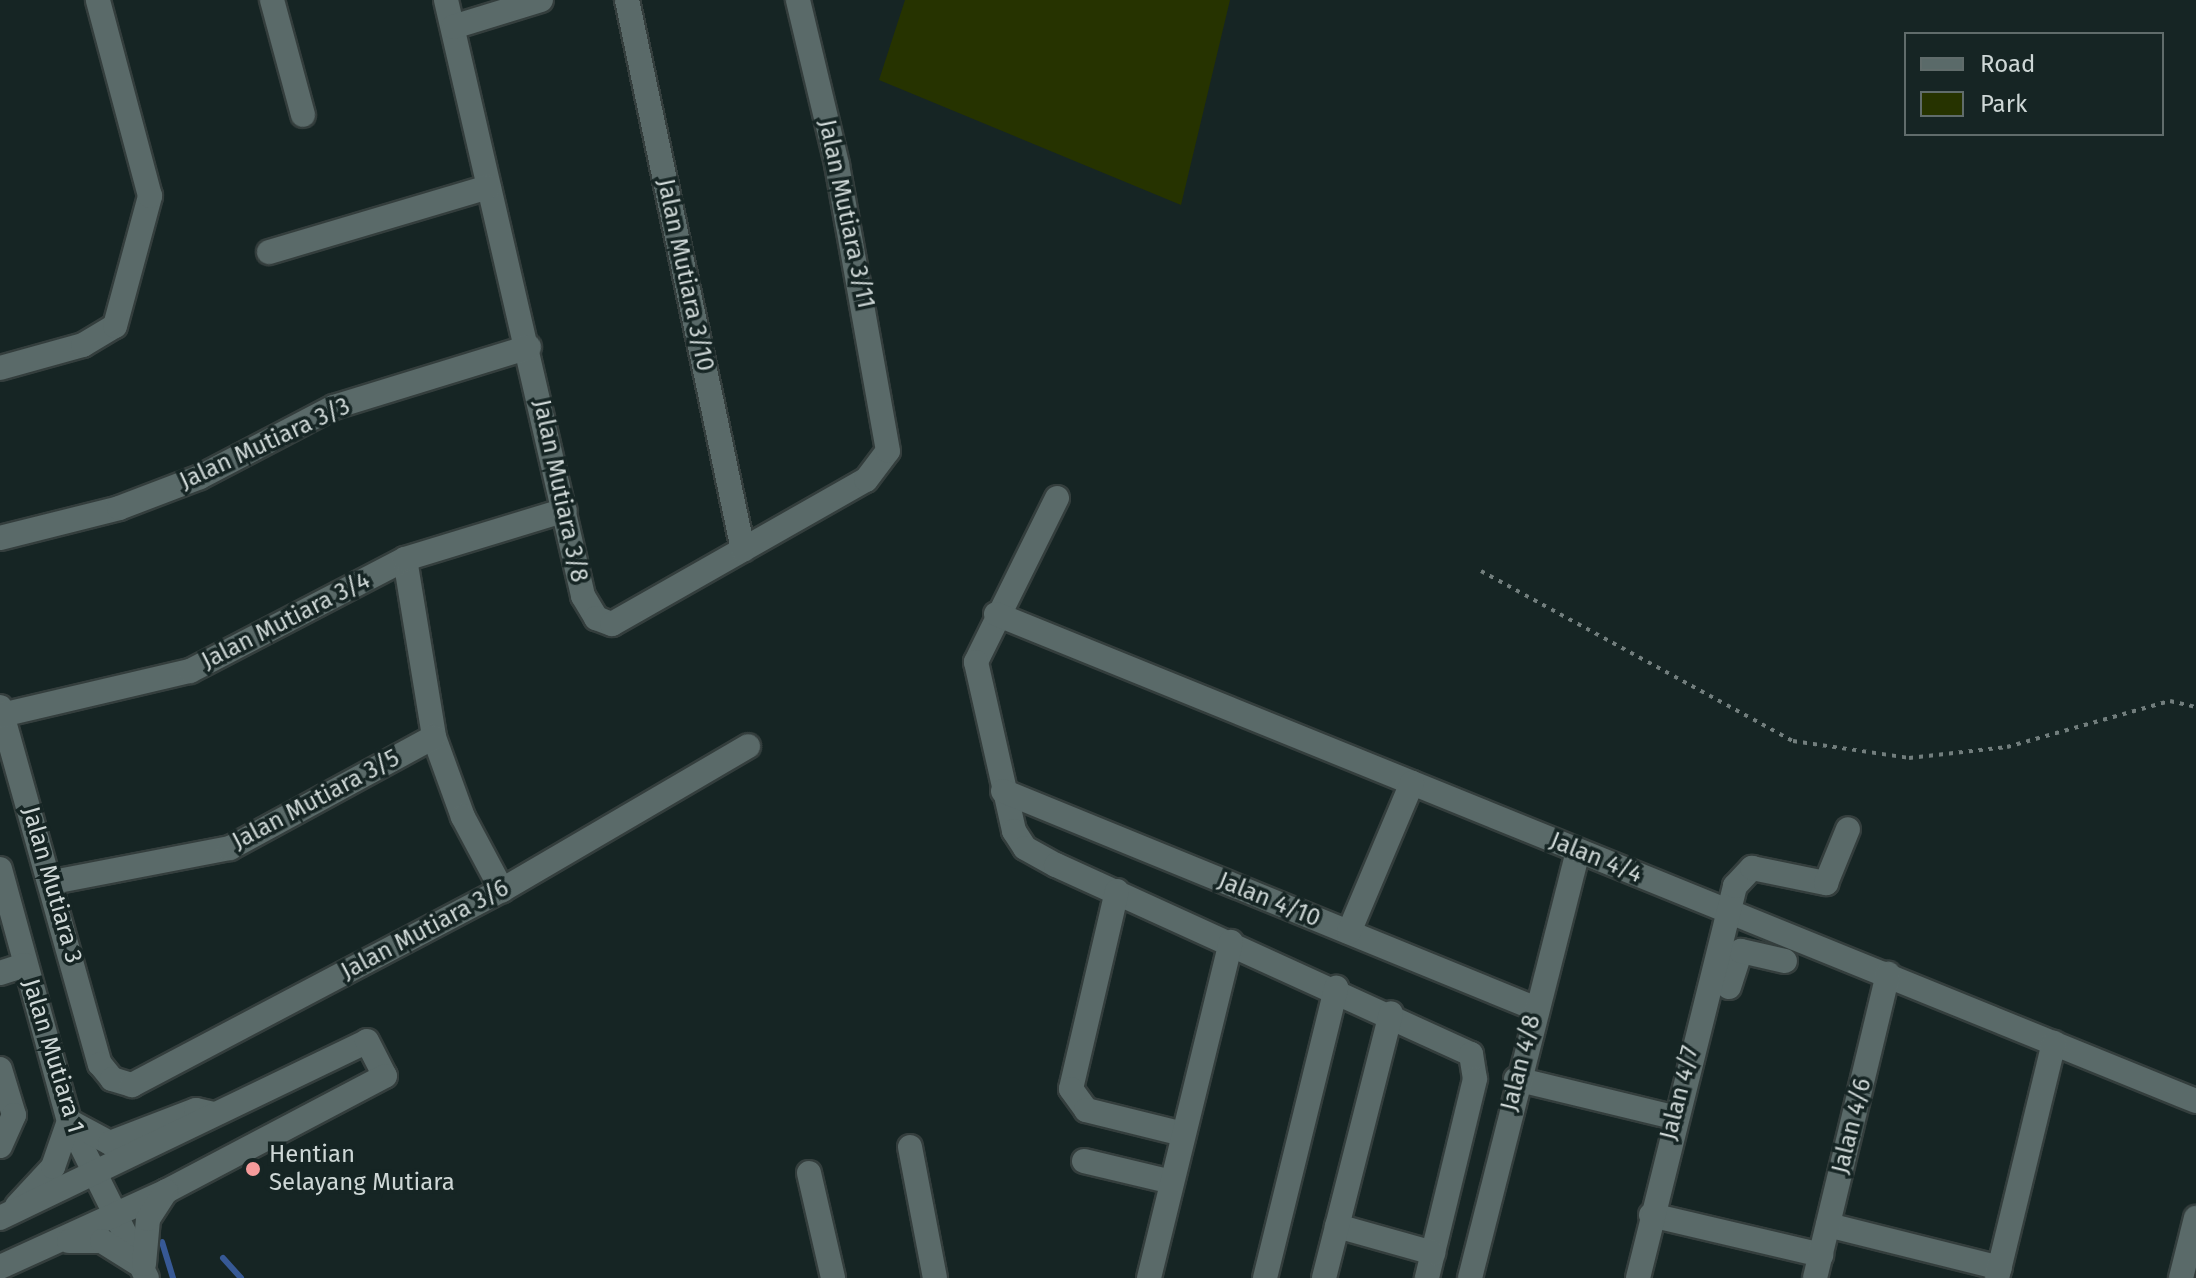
<!DOCTYPE html>
<html>
<head>
<meta charset="utf-8">
<style>
  body { margin:0 }
  #map { position:relative; width:2196px; height:1278px; overflow:hidden; background:#162524; font-family:"Fira Sans",sans-serif }
  div>[style] { position:absolute }
  .green>* { inset:0; background:#263300 }
  .stream>* { height:6px; margin:-3px; padding:0 3px; transform-origin:3px; border-radius:3px; background:#375995 }
  .path>* { height:4px; margin-top:-2px; transform-origin:0; background:repeating-linear-gradient(90deg,#727e7d 0 4px,transparent 0 10px) }
  .roads { filter:drop-shadow(2px 0 #343e3d) drop-shadow(-2px 0 #343e3d) drop-shadow(0 2px #343e3d) drop-shadow(0 -2px #343e3d) }
  .minor>* { height:24px; margin:-12px; padding:0 12px; transform-origin:12px; border-radius:12px; background:#5a6a69 }
  .dots>* { width:22px; height:22px; translate:-50% -50%; box-sizing:border-box; border:4px solid #162524; border-radius:50% }
  span { translate:-50% -50%; white-space:nowrap; text-align:center; line-height:1.15; -webkit-text-stroke:7px #162524; paint-order:stroke }
  .street-label { font-size:24px; color:#ced7d6 }
  .poi-label { font-size:24px; color:#ced7d6 }
  .left { translate:0 -50%; text-align:left }
  .legend { position:absolute; left:1904px; top:32px; width:260px; height:104px; box-sizing:border-box; background:#162524; border:2px solid #606c6b; margin:0; padding:10px 14px; list-style:none; font-size:24px; color:#ced7d6 }
  .legend li { display:flex; align-items:center; gap:16px; height:40px }
  .legend b { width:40px; border:2px solid #606c6b }
</style>
</head>
<body>
<div id="map">
  <div class="green">
    <div style="clip-path:polygon(905px 0,1230px 0,1181px 205px,879px 80px)"></div>
  </div>
  <div class="stream">
    <div style="left:162px;top:1242px;width:38px;rotate:73deg"></div>
    <div style="left:223px;top:1258px;width:27px;rotate:48deg"></div>
  </div>
  <div class="path">
    <div style="left:1481px;top:571px;width:355px;rotate:28.6deg"></div>
    <div style="left:1793px;top:741px;width:117px;rotate:8.3deg"></div>
    <div style="left:1909px;top:758px;width:99px;rotate:-6.4deg"></div>
    <div style="left:2007px;top:747px;width:169px;rotate:-15.8deg"></div>
    <div style="left:2170px;top:701px;width:27px;rotate:13deg"></div>
  </div>
  <div class="roads">
    <div class="minor">
      <div style="left:272px;top:0;width:119px;rotate:74.9deg"></div>
      <div style="left:446px;top:0;width:612px;rotate:77.05deg"></div>
      <div style="left:583px;top:596px;width:26px;rotate:59deg"></div>
      <div style="left:596px;top:618px;width:17px;rotate:21deg"></div>
      <div style="left:612px;top:624px;width:292px;rotate:-29.6deg"></div>
      <div style="left:866px;top:480px;width:36px;rotate:-53deg"></div>
      <div style="left:888px;top:451px;width:291px;rotate:-100.1deg"></div>
      <div style="left:837px;top:164px;width:169px;rotate:-103.4deg"></div>
      <div style="left:627px;top:0;width:562px;rotate:78.09deg"></div>
      <div style="left:453px;top:27px;width:92px;rotate:-17.1deg"></div>
      <div style="left:269px;top:252px;width:229px;rotate:-16.5deg"></div>
      <div style="left:0;top:368px;width:86px;rotate:-15.5deg"></div>
      <div style="left:83px;top:345px;width:37px;rotate:-31deg"></div>
      <div style="left:115px;top:326px;width:135px;rotate:-74.9deg"></div>
      <div style="left:150px;top:196px;width:203px;rotate:-104.9deg"></div>
      <div style="left:1057px;top:498px;width:183px;rotate:116.3deg"></div>
      <div style="left:976px;top:662px;width:173px;rotate:77.3deg"></div>
      <div style="left:1014px;top:831px;width:20px;rotate:57deg"></div>
      <div style="left:1025px;top:848px;width:35px;rotate:29deg"></div>
      <div style="left:1056px;top:865px;width:456px;rotate:24.5deg"></div>
      <div style="left:1471px;top:1054px;width:25px;rotate:81deg"></div>
      <div style="left:1475px;top:1079px;width:205px;rotate:103.6deg"></div>
      <div style="left:0;top:538px;width:123px;rotate:-14.1deg"></div>
      <div style="left:119px;top:508px;width:87px;rotate:-20.9deg"></div>
      <div style="left:200px;top:477px;width:151px;rotate:-27.6deg"></div>
      <div style="left:334px;top:407px;width:204px;rotate:-17.1deg"></div>
      <div style="left:405px;top:559px;width:180px;rotate:80.7deg"></div>
      <div style="left:434px;top:737px;width:85px;rotate:70.1deg"></div>
      <div style="left:463px;top:817px;width:83px;rotate:61.9deg"></div>
      <div style="left:996px;top:614px;width:1295px;rotate:22.09deg"></div>
      <div style="left:0;top:707px;width:371px;rotate:74.4deg"></div>
      <div style="left:100px;top:1064px;width:19px;rotate:51deg"></div>
      <div style="left:112px;top:1079px;width:21px;rotate:17deg"></div>
      <div style="left:132px;top:1085px;width:418px;rotate:-27.8deg"></div>
      <div style="left:502px;top:890px;width:285px;rotate:-30.3deg"></div>
      <div style="left:2px;top:715px;width:193px;rotate:-13.2deg"></div>
      <div style="left:190px;top:671px;width:242px;rotate:-27.5deg"></div>
      <div style="left:405px;top:559px;width:167px;rotate:-17deg"></div>
      <div style="left:1003px;top:791px;width:574px;rotate:22.23deg"></div>
      <div style="left:0;top:869px;width:261px;rotate:74.7deg"></div>
      <div style="left:69px;top:1121px;width:175px;rotate:63.6deg"></div>
      <div style="left:53px;top:882px;width:180px;rotate:-10.9deg"></div>
      <div style="left:230px;top:848px;width:232px;rotate:-28.6deg"></div>
      <div style="left:1117px;top:891px;width:203px;rotate:103.1deg"></div>
      <div style="left:1071px;top:1089px;width:26px;rotate:54deg"></div>
      <div style="left:1086px;top:1110px;width:100px;rotate:13.9deg"></div>
      <div style="left:1349px;top:932px;width:162px;rotate:-67.1deg"></div>
      <div style="left:0;top:973px;width:26px;rotate:-18deg"></div>
      <div style="left:1729px;top:987px;width:38px;rotate:-72deg"></div>
      <div style="left:1741px;top:951px;width:45px;rotate:12.8deg"></div>
      <div style="left:0;top:1069px;width:48px;rotate:73.1deg"></div>
      <div style="left:14px;top:1115px;width:34px;rotate:114deg"></div>
      <div style="left:1516px;top:1079px;width:162px;rotate:13.6deg"></div>
      <div style="left:69px;top:1121px;width:47px;rotate:28.2deg"></div>
      <div style="left:110px;top:1143px;width:92px;rotate:-21deg"></div>
      <div style="left:196px;top:1110px;width:18px;rotate:13deg"></div>
      <div style="left:910px;top:1147px;width:133px;rotate:79.2deg"></div>
      <div style="left:1084px;top:1161px;width:90px;rotate:13.4deg"></div>
      <div style="left:809px;top:1173px;width:108px;rotate:77.1deg"></div>
      <div style="left:17px;top:1206px;width:53px;rotate:-47.3deg"></div>
      <div style="left:53px;top:1167px;width:49px;rotate:-70.8deg"></div>
      <div style="left:1651px;top:1215px;width:175px;rotate:13.2deg"></div>
      <div style="left:0;top:1218px;width:407px;rotate:-25.7deg"></div>
      <div style="left:367px;top:1041px;width:39px;rotate:63deg"></div>
      <div style="left:385px;top:1076px;width:246px;rotate:152.2deg"></div>
      <div style="left:167px;top:1191px;width:183px;rotate:155.5deg"></div>
      <div style="left:1828px;top:1225px;width:177px;rotate:14deg"></div>
      <div style="left:1337px;top:1226px;width:100px;rotate:15.7deg"></div>
      <div style="left:69px;top:1241px;width:33px"></div>
      <div style="left:102px;top:1241px;width:41px;rotate:32.2deg"></div>
      <div style="left:144px;top:1264px;width:45px;rotate:-84.9deg"></div>
      <div style="left:148px;top:1219px;width:33px;rotate:-57deg"></div>
      <div style="left:1149px;top:1278px;width:346px;rotate:-76.3deg"></div>
      <div style="left:1265px;top:1278px;width:299px;rotate:-76.2deg"></div>
      <div style="left:1324px;top:1278px;width:273px;rotate:-75.8deg"></div>
      <div style="left:1470px;top:1278px;width:440px;rotate:-75.8deg"></div>
      <div style="left:1638px;top:1278px;width:404px;rotate:-76.1deg"></div>
      <div style="left:1735px;top:886px;width:25px;rotate:-47deg"></div>
      <div style="left:1752px;top:868px;width:76px;rotate:11.5deg"></div>
      <div style="left:1826px;top:883px;width:58px;rotate:-67.8deg"></div>
      <div style="left:1815px;top:1278px;width:313px;rotate:-76.5deg"></div>
      <div style="left:1997px;top:1278px;width:242px;rotate:-76.4deg"></div>
      <div style="left:2181px;top:1278px;width:62px;rotate:-76deg"></div>
    </div>
  </div>
  <div class="dots">
    <div style="left:253px;top:1169px;background:#f59b9b"></div>
  </div>
  <div class="street-label">
    <span style="left:846px;top:214px;rotate:78deg">Jalan Mutiara 3/11</span>
    <span style="left:685px;top:275px;rotate:78deg">Jalan Mutiara 3/10</span>
    <span style="left:265px;top:444px;rotate:-25deg">Jalan Mutiara 3/3</span>
    <span style="left:560px;top:491px;rotate:78deg">Jalan Mutiara 3/8</span>
    <span style="left:286px;top:621px;rotate:-27deg">Jalan Mutiara 3/4</span>
    <span style="left:316px;top:800px;rotate:-28deg">Jalan Mutiara 3/5</span>
    <span style="left:1596px;top:858px;rotate:22deg">Jalan 4/4</span>
    <span style="left:52px;top:885px;rotate:74deg">Jalan Mutiara 3</span>
    <span style="left:1269px;top:900px;rotate:22deg">Jalan 4/10</span>
    <span style="left:425px;top:930px;rotate:-28deg">Jalan Mutiara 3/6</span>
    <span style="left:53px;top:1056px;rotate:73deg">Jalan Mutiara 1</span>
    <span style="left:1521px;top:1063px;rotate:-76deg">Jalan 4/8</span>
    <span style="left:1680px;top:1093px;rotate:-76deg">Jalan 4/7</span>
    <span style="left:1852px;top:1126px;rotate:-76deg">Jalan 4/6</span>
  </div>
  <div class="poi-label">
    <span class="left" style="left:269px;top:1169px">Hentian<br>Selayang Mutiara</span>
  </div>
  <ul class="legend">
  <li><b style="height:10px;background:#5a6a69"></b>Road</li>
  <li><b style="height:22px;background:#263300"></b>Park</li>
  </ul>
</div>
</body>
</html>
